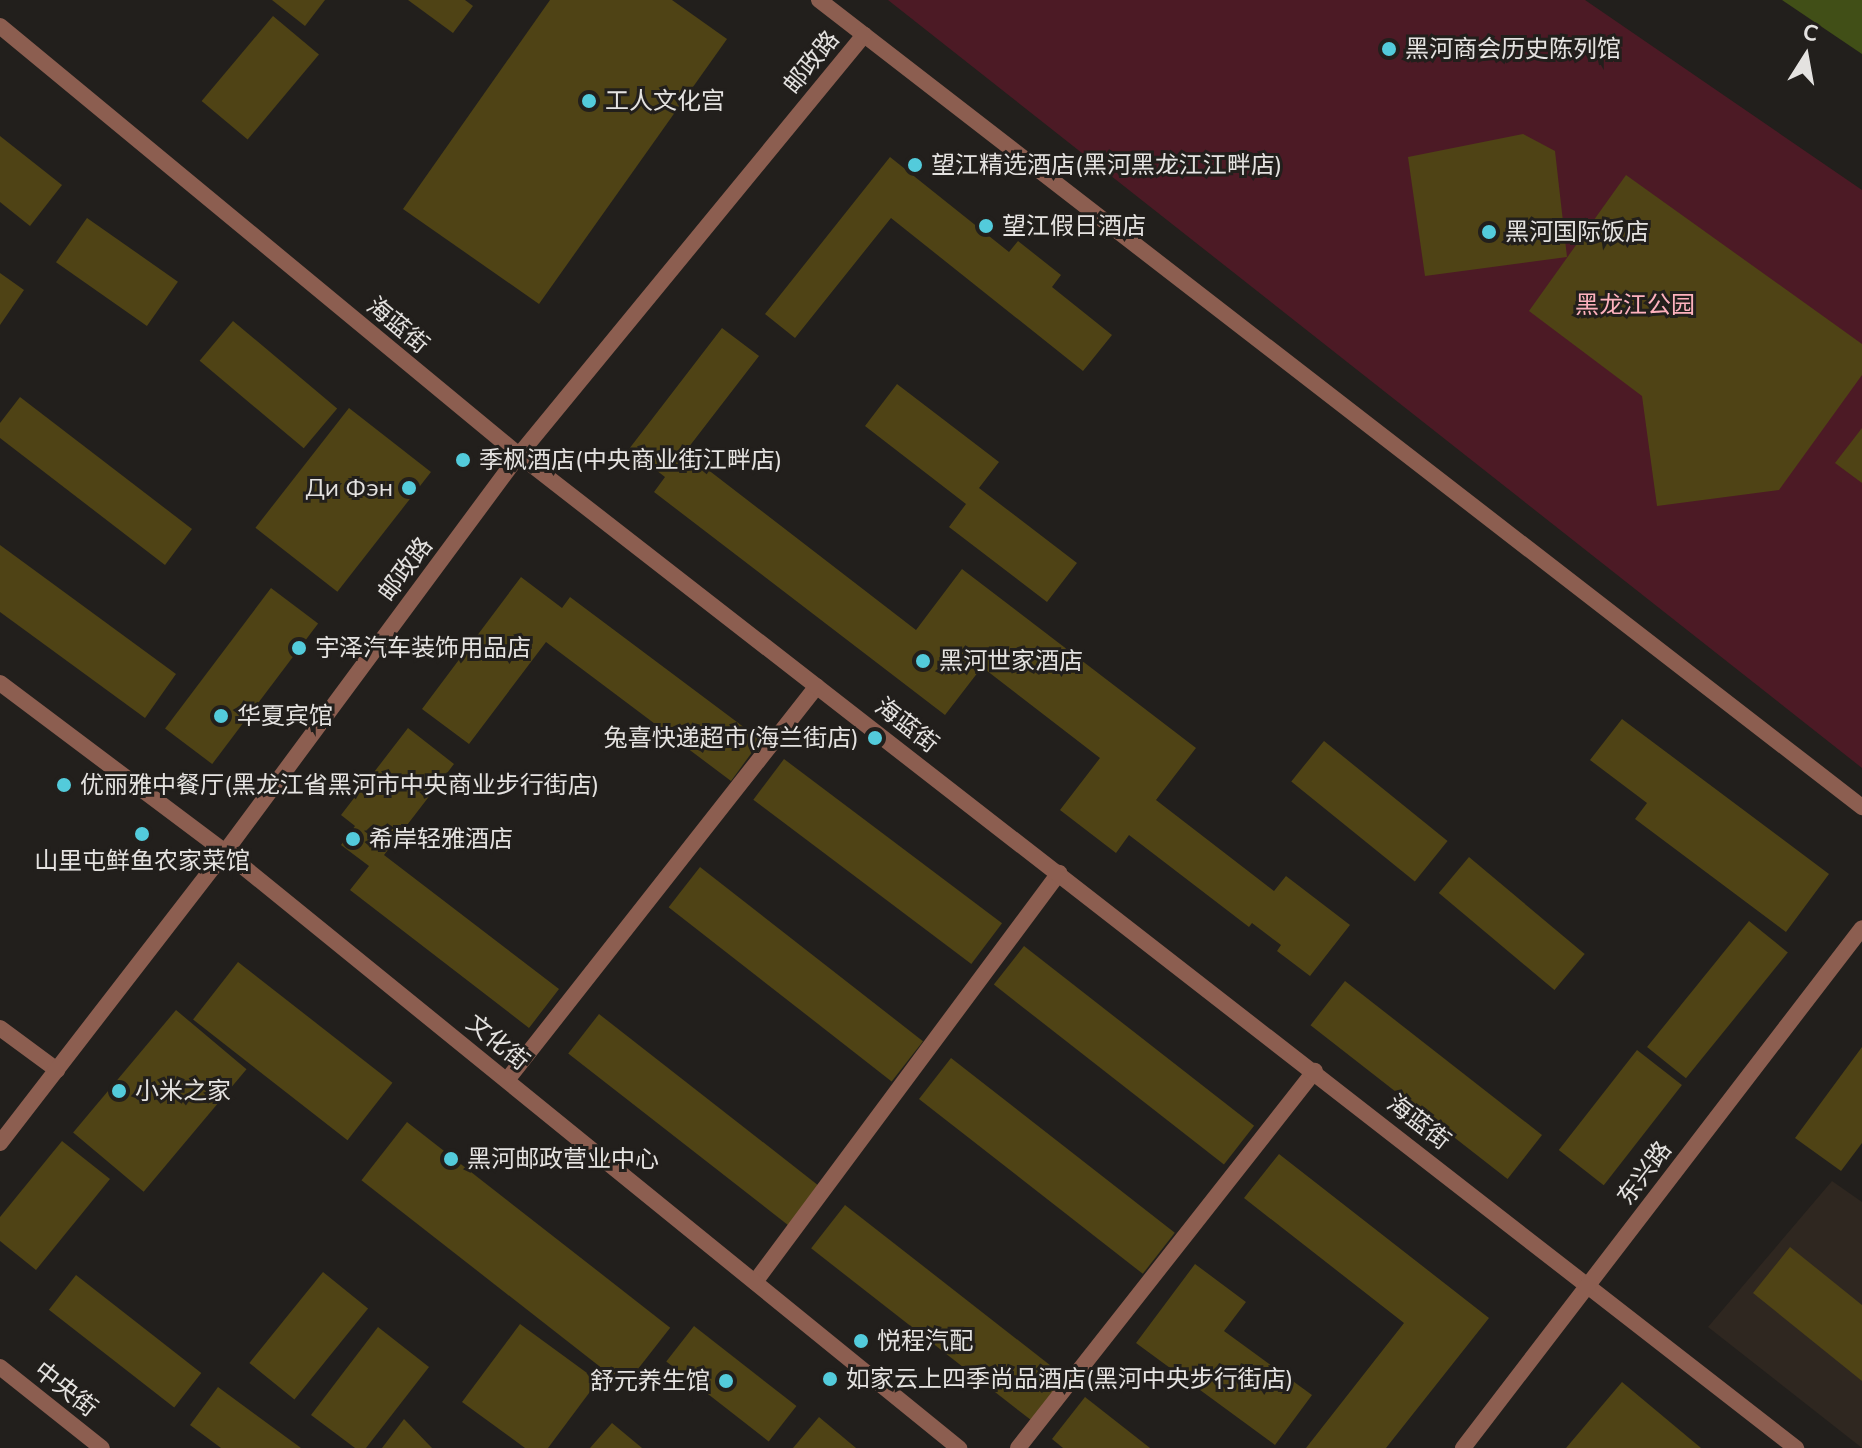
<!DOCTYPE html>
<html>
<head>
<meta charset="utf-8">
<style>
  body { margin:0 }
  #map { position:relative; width:1862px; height:1448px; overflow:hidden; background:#221f1c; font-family:Mulish,"Noto Sans SC",sans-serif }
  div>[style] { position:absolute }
  .built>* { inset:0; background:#2f2720 }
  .green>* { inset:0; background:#4c1a25 }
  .water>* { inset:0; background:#414f17 }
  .building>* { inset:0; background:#4f4315; transform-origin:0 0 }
  .service>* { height:16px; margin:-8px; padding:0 8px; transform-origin:8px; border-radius:8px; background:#8c5e50 }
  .pedestrian>* { height:16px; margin:-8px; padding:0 8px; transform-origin:8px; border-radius:8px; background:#8c5e50 }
  .minor>* { height:16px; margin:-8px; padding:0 8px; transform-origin:8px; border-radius:8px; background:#8c5e50 }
  .dots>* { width:22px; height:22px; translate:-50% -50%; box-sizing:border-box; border:4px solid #221f1c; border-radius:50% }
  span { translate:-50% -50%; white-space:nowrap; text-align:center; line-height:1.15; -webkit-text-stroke:6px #221f1c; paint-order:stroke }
  .poi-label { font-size:24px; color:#e4e2e0 }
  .left { translate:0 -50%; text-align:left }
  .right { translate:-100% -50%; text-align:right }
  .street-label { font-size:24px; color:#e4e2e0 }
  .park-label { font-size:24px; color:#fdb1bd }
  .north { position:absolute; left:1766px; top:16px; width:80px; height:80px; -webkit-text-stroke:6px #221f1c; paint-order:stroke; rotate:11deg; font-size:22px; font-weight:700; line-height:32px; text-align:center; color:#e4e2e0 }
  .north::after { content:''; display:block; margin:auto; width:28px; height:36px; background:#e4e2e0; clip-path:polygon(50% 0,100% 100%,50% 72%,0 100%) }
</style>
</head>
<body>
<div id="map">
  <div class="built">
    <div style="clip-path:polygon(1832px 1181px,1862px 1202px,1862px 1448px,1708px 1327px)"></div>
  </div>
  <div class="green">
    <div style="clip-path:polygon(888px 0,1585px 0,1862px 190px,1862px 768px)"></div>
  </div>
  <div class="water">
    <div style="clip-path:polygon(1782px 0,1862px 0,1862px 54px)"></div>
  </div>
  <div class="building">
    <div style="clip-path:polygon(272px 0,325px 0,305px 26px)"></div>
    <div style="clip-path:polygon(408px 0,465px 0,473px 6px,453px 33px)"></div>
    <div style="clip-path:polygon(550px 0,672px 0,727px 39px,539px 304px,403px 209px)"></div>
    <div style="left:273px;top:16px;width:60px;height:111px;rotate:40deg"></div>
    <div style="clip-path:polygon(1523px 134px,1555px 151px,1567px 257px,1425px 276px,1408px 157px)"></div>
    <div style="clip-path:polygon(0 136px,62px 185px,30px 226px,0 202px)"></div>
    <div style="clip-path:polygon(890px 157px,1009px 252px,1018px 241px,1061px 275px,1052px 287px,1112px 335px,1083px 371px,891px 218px,795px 338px,765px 314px)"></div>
    <div style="clip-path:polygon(1626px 175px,1862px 344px,1862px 375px,1779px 490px,1657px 506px,1642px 396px,1529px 311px)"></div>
    <div style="left:87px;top:218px;width:111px;height:54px;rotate:35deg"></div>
    <div style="clip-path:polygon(0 273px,24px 290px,0 325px)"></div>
    <div style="left:233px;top:321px;width:136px;height:52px;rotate:40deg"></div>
    <div style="clip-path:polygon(722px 328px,759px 356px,685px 452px,916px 630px,962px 569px,1196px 748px,1156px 800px,1274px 891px,1286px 876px,1350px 925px,1310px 976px,1277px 951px,1281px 945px,1252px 923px,1249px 927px,1129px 835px,1116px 853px,1060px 810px,1100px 758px,982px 667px,945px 715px,654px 492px,665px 477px,629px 449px)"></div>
    <div style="clip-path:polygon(897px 384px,999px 462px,979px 488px,1077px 563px,1047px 602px,949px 527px,966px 504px,865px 426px)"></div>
    <div style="clip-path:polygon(20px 397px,192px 529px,165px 565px,0 438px,0 423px)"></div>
    <div style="left:349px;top:408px;width:104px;height:152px;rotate:38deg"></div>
    <div style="clip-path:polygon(1862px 428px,1862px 483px,1835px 463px)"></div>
    <div style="clip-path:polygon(0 545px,176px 674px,145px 718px,0 612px)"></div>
    <div style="clip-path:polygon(521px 577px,562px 608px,570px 597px,761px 740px,731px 781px,546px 642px,469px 744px,422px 709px)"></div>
    <div style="left:271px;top:588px;width:59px;height:176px;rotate:37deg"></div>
    <div style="clip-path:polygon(1622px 719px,1829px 874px,1786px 932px,1635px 819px,1647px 803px,1590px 760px)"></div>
    <div style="clip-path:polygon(408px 728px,454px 764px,384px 855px,559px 989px,529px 1028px,350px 890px,369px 866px,341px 845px,355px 826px,341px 815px)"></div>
    <div style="left:1324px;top:741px;width:159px;height:52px;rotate:39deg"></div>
    <div style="left:784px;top:759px;width:273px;height:51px;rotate:37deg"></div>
    <div style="left:1469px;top:857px;width:151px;height:47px;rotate:40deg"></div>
    <div style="left:700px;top:867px;width:283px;height:51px;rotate:38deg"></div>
    <div style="left:1749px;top:921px;width:50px;height:162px;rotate:39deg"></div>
    <div style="left:1024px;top:946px;width:292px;height:49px;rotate:38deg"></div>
    <div style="left:238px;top:962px;width:196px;height:73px;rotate:38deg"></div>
    <div style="left:1345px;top:981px;width:250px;height:56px;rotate:38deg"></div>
    <div style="left:176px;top:1010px;width:92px;height:160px;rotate:40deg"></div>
    <div style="left:599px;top:1014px;width:280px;height:50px;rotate:38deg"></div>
    <div style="clip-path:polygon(1862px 1047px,1862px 1143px,1841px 1171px,1795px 1138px)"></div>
    <div style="left:1637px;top:1050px;width:57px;height:127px;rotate:38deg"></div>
    <div style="left:951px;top:1058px;width:284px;height:52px;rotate:38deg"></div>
    <div style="left:407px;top:1122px;width:334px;height:74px;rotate:38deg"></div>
    <div style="clip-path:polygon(62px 1141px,110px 1179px,36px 1270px,0 1241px,0 1217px)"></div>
    <div style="clip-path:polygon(1279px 1154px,1489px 1318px,1386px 1448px,1306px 1448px,1404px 1323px,1244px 1198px)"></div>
    <div style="left:845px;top:1205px;width:279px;height:55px;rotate:38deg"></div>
    <div style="clip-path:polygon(1790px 1247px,1862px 1305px,1862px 1381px,1753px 1293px)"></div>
    <div style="clip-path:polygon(1195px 1264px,1246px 1302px,1224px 1331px,1312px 1395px,1275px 1445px,1136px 1343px)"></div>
    <div style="left:323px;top:1272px;width:58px;height:117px;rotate:39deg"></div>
    <div style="left:76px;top:1275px;width:159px;height:44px;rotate:38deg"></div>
    <div style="clip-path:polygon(520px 1324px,598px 1381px,548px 1448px,525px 1448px,462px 1402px)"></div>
    <div style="left:694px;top:1326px;width:130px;height:45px;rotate:38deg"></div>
    <div style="clip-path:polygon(378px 1327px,429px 1367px,366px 1448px,355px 1448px,311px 1415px)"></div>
    <div style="clip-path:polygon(1622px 1382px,1701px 1448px,1566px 1448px)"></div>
    <div style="clip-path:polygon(218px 1387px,301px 1448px,221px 1448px,190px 1425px)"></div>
    <div style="clip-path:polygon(1085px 1397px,1150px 1448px,1063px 1448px,1052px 1439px)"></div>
    <div style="clip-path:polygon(819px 1417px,856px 1448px,793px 1448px)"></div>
    <div style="clip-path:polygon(404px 1419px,432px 1448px,382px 1448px)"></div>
    <div style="clip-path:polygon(612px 1423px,642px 1448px,590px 1448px)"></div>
  </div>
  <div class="service">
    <div style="left:0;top:1028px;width:71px;rotate:36.4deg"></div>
    <div style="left:507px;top:1080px;width:501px;rotate:-51.8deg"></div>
    <div style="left:755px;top:1282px;width:510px;rotate:-53.38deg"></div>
    <div style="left:1018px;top:1448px;width:480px;rotate:-51.8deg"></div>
  </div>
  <div class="pedestrian">
    <div style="left:0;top:1367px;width:130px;rotate:38.5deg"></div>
  </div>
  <div class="minor">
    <div style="left:819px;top:0;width:1319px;rotate:37.73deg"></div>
    <div style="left:0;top:26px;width:673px;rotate:39.58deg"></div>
    <div style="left:519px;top:455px;width:1618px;rotate:37.87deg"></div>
    <div style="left:0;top:683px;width:281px;rotate:36.9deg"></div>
    <div style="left:225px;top:852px;width:946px;rotate:39.08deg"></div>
    <div style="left:0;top:1143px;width:368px;rotate:-52.3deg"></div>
    <div style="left:225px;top:852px;width:494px;rotate:-53.5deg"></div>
    <div style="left:519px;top:455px;width:544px;rotate:-50.6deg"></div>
    <div style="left:1463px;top:1448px;width:655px;rotate:-52.5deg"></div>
  </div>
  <div class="dots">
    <div style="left:1389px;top:49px;background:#53cbdb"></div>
    <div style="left:589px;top:101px;background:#53cbdb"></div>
    <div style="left:915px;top:165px;background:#53cbdb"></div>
    <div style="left:986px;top:226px;background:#53cbdb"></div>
    <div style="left:1489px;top:232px;background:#53cbdb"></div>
    <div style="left:463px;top:460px;background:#53cbdb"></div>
    <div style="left:409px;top:488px;background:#53cbdb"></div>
    <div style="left:299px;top:648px;background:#53cbdb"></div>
    <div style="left:923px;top:661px;background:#53cbdb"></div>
    <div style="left:221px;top:716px;background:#53cbdb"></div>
    <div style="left:875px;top:738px;background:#53cbdb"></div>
    <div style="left:64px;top:785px;background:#53cbdb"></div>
    <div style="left:142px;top:834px;background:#53cbdb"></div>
    <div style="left:353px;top:839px;background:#53cbdb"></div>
    <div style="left:119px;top:1091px;background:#53cbdb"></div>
    <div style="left:451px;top:1159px;background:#53cbdb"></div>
    <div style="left:861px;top:1341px;background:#53cbdb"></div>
    <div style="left:830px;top:1379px;background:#53cbdb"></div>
    <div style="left:726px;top:1381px;background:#53cbdb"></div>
  </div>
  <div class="poi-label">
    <span class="left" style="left:1405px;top:49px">黑河商会历史陈列馆</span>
    <span class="left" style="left:605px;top:101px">工人文化宫</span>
    <span class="left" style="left:931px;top:165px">望江精选酒店(黑河黑龙江江畔店)</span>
    <span class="left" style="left:1002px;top:226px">望江假日酒店</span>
    <span class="left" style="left:1505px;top:232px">黑河国际饭店</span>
    <span class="left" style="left:479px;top:460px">季枫酒店(中央商业街江畔店)</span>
    <span class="right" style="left:393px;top:488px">Ди Фэн</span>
    <span class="left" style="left:315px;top:648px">宇泽汽车装饰用品店</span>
    <span class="left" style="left:939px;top:661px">黑河世家酒店</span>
    <span class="left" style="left:237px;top:716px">华夏宾馆</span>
    <span class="right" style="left:859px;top:738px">兔喜快递超市(海兰街店)</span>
    <span class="left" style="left:80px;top:785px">优丽雅中餐厅(黑龙江省黑河市中央商业步行街店)</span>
    <span class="left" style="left:369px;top:839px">希岸轻雅酒店</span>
    <span style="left:142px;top:861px">山里屯鲜鱼农家菜馆</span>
    <span class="left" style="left:135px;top:1091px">小米之家</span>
    <span class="left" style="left:467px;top:1159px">黑河邮政营业中心</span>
    <span class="left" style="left:877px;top:1341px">悦程汽配</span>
    <span class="left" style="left:846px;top:1379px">如家云上四季尚品酒店(黑河中央步行街店)</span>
    <span class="right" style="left:710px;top:1381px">舒元养生馆</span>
  </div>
  <div class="street-label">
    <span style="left:811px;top:62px;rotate:-51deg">邮政路</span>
    <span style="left:398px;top:325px;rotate:40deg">海蓝街</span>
    <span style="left:405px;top:569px;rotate:-53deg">邮政路</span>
    <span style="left:907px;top:725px;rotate:38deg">海蓝街</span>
    <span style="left:498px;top:1042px;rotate:39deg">文化街</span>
    <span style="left:1419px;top:1122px;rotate:38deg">海蓝街</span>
    <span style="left:1644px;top:1173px;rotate:-53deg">东兴路</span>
    <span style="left:66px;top:1389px;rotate:38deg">中央街</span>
  </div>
  <div class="park-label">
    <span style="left:1635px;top:305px">黑龙江公园</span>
  </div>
  <div class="north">С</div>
</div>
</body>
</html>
